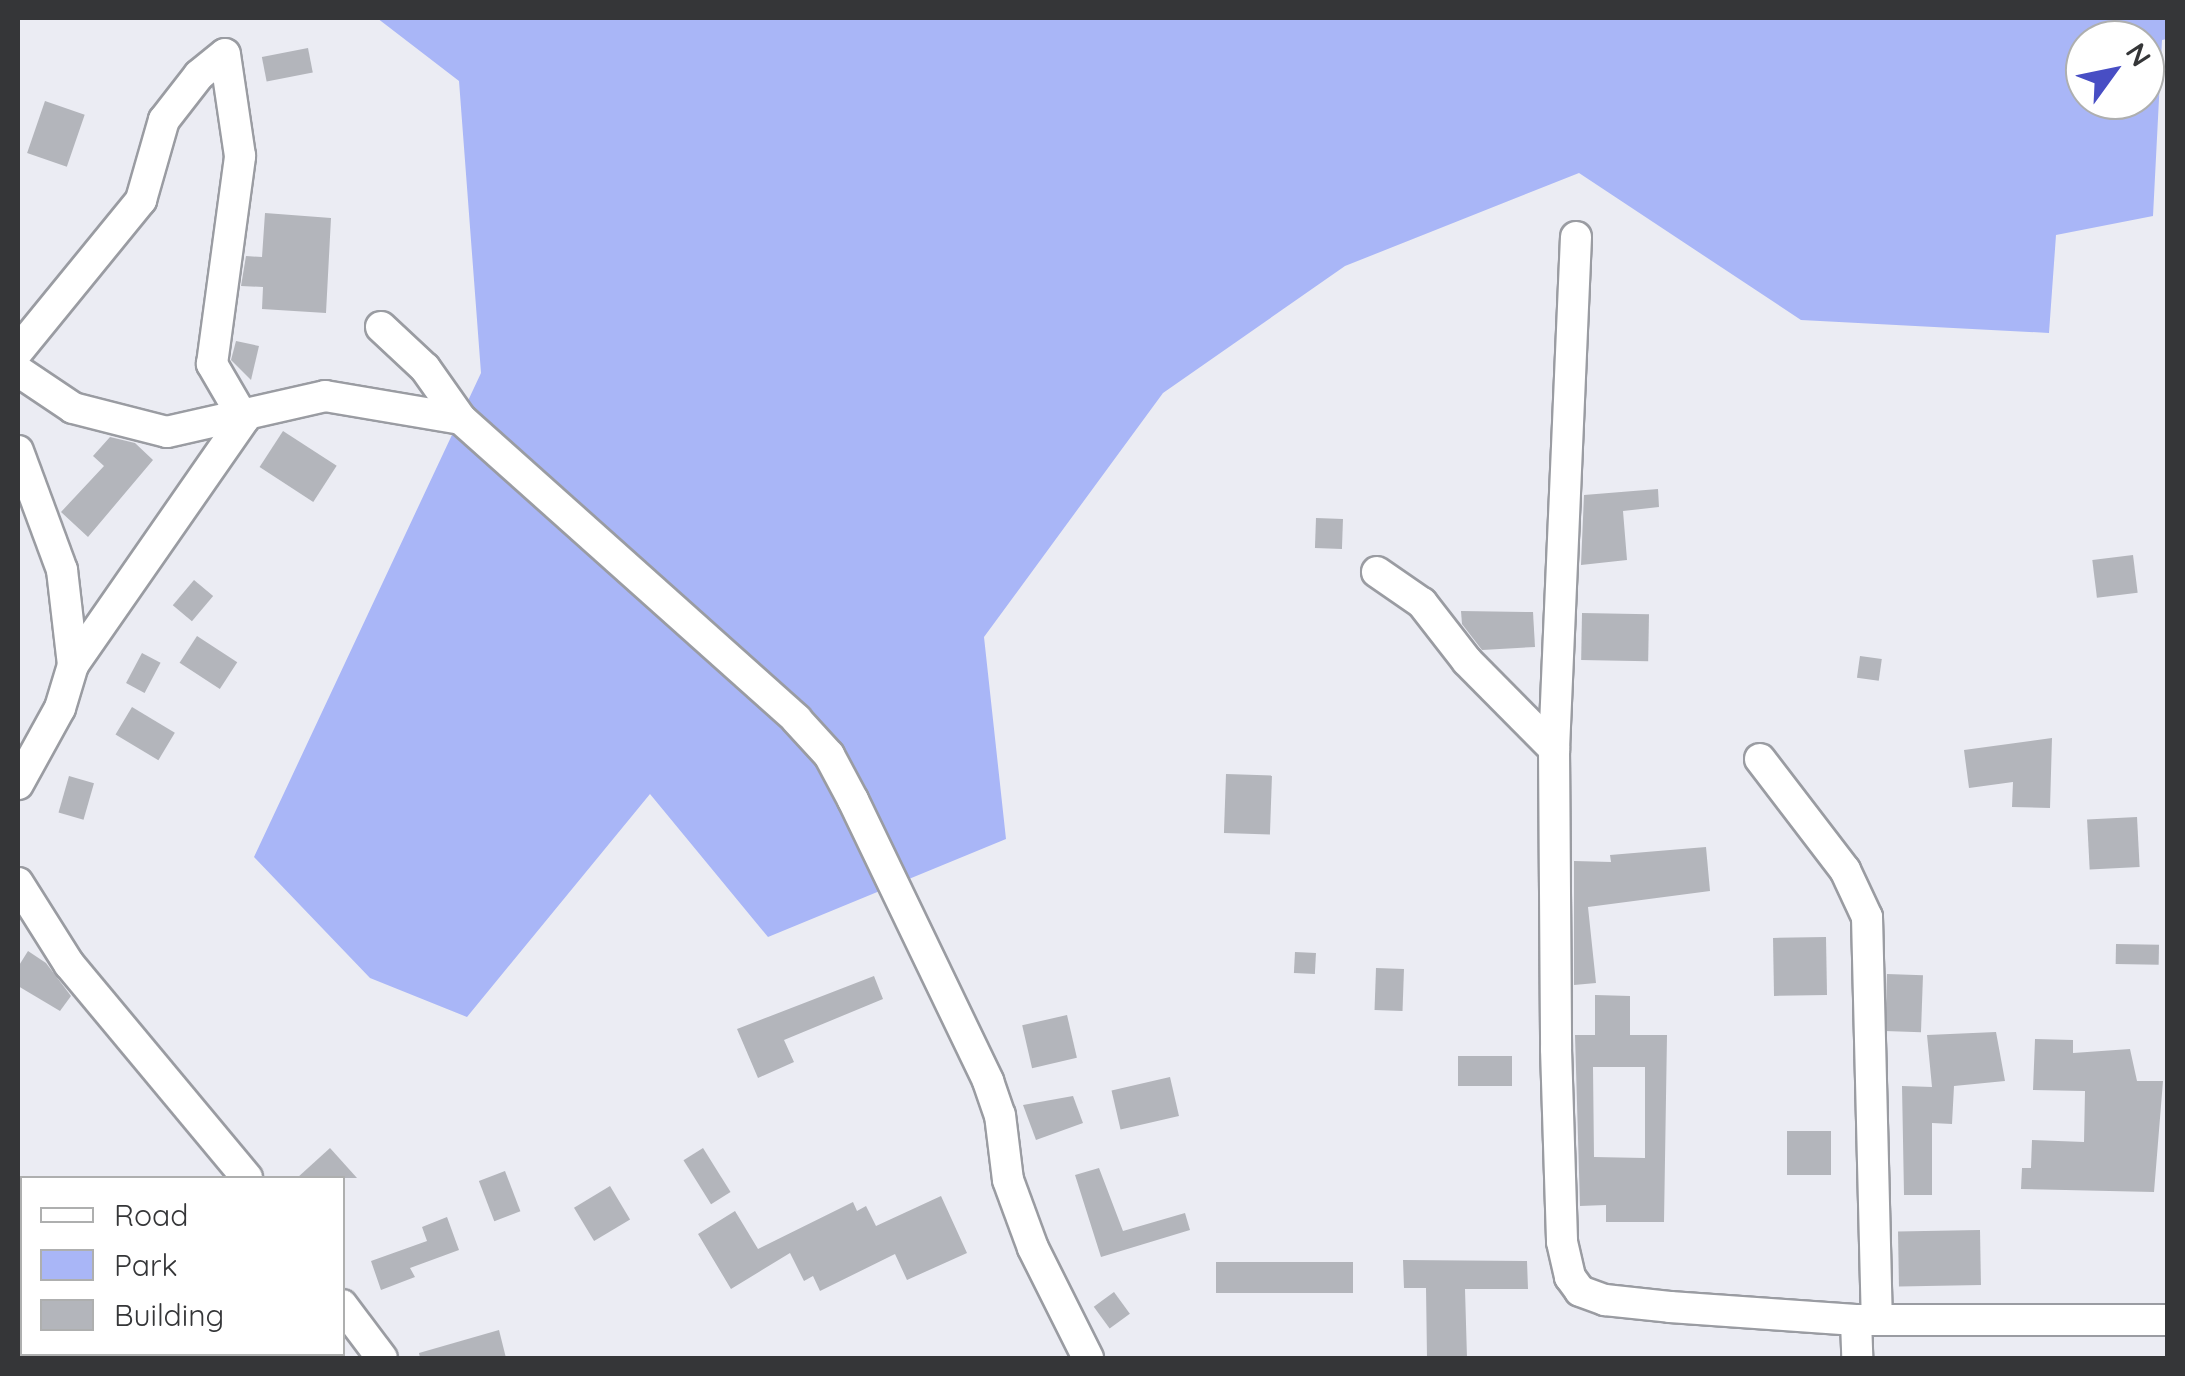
<!DOCTYPE html>
<html>
<head>
<meta charset="utf-8">
<style>
  body { margin:0 }
  #map { position:relative; width:2185px; height:1376px; overflow:hidden; background:#ebecf3; font-family:Quicksand,sans-serif }
  div>[style] { position:absolute }
  .green>* { inset:0; background:#a9b6f7 }
  .building>* { inset:0; background:#b3b5bb; transform-origin:0 0 }
  .roads { filter:drop-shadow(2px 0 #9a9ca2) drop-shadow(-2px 0 #9a9ca2) drop-shadow(0 2px #9a9ca2) drop-shadow(0 -2px #9a9ca2) }
  .minor>* { height:30px; margin:-15px; padding:0 15px; transform-origin:15px; border-radius:15px; background:#fff }
  span { translate:-50% -50%; white-space:nowrap; text-align:center; line-height:1.15; -webkit-text-stroke:9px #fff; paint-order:stroke }
  .frame { position:absolute; inset:0; border:20px solid #353638; pointer-events:none }
  .legend { position:absolute; left:20px; top:1176px; width:325px; height:180px; box-sizing:border-box; background:#fff; border:2px solid #aeafaf; margin:0; padding:12px 18px; list-style:none; font-size:30px; color:#353638 }
  .legend li { display:flex; align-items:center; gap:20px; height:50px }
  .legend b { width:50px; border:2px solid #aeafaf }
  .north { position:absolute; left:2065px; top:20px; width:100px; height:100px; box-sizing:border-box; background:#fff; border:2px solid #aeafaf; border-radius:50%; rotate:57deg; font-size:28px; font-weight:700; line-height:40px; text-align:center; color:#353638 }
  .north::after { content:''; display:block; margin:auto; width:35px; height:45px; background:#484ec4; clip-path:polygon(50% 0,100% 100%,50% 72%,0 100%) }
</style>
</head>
<body>
<div id="map">
  <div class="green">
    <div style="clip-path:polygon(evenodd,377px 18px,2167px 18px,2167px 39px,2162px 40px,2153px 216px,2056px 235px,2049px 333px,1801px 320px,1579px 173px,1345px 266px,1163px 393px,984px 637px,1006px 839px,768px 937px,650px 794px,467px 1017px,370px 978px,254px 857px,481px 373px,459px 81px,377px 18px,2085px 40px,2145px 40px,2145px 100px,2085px 100px,2085px 40px)"></div>
  </div>
  <div class="building">
    <div style="left:308px;top:48px;width:25px;height:47px;rotate:79deg"></div>
    <div style="left:45px;top:101px;width:42px;height:55px;rotate:19deg"></div>
    <div style="clip-path:polygon(265px 213px,331px 218px,326px 313px,262px 309px,263px 287px,241px 286px,246px 256px,262px 257px)"></div>
    <div style="clip-path:polygon(236px 341px,259px 346px,251px 380px,231px 360px)"></div>
    <div style="left:283px;top:431px;width:64px;height:43px;rotate:33deg"></div>
    <div style="clip-path:polygon(110px 437px,135px 443px,153px 460px,88px 537px,61px 512px,104px 466px,93px 456px)"></div>
    <div style="clip-path:polygon(1658px 489px,1659px 507px,1623px 511px,1627px 560px,1581px 565px,1584px 495px)"></div>
    <div style="left:1316px;top:518px;width:27px;height:30px;rotate:2deg"></div>
    <div style="left:2133px;top:555px;width:38px;height:41px;rotate:83deg"></div>
    <div style="left:194px;top:580px;width:25px;height:33px;rotate:40deg"></div>
    <div style="clip-path:polygon(1461px 611px,1533px 612px,1535px 647px,1482px 650px,1462px 624px)"></div>
    <div style="left:1582px;top:613px;width:67px;height:47px;rotate:1deg"></div>
    <div style="left:197px;top:636px;width:48px;height:32px;rotate:33deg"></div>
    <div style="left:142px;top:653px;width:21px;height:34px;rotate:28deg"></div>
    <div style="left:1860px;top:656px;width:22px;height:22px;rotate:8deg"></div>
    <div style="left:132px;top:707px;width:50px;height:32px;rotate:31deg"></div>
    <div style="clip-path:polygon(2052px 738px,2050px 808px,2012px 807px,2013px 782px,1969px 788px,1964px 750px)"></div>
    <div style="left:1226px;top:774px;width:46px;height:59px;rotate:2deg"></div>
    <div style="left:69px;top:776px;width:26px;height:38px;rotate:16deg"></div>
    <div style="left:2137px;top:817px;width:50px;height:50px;rotate:87deg"></div>
    <div style="clip-path:polygon(1706px 847px,1710px 891px,1588px 907px,1596px 983px,1574px 985px,1574px 861px,1611px 862px,1610px 855px)"></div>
    <div style="left:1826px;top:937px;width:58px;height:53px;rotate:89deg"></div>
    <div style="left:2116px;top:944px;width:43px;height:20px;rotate:1deg"></div>
    <div style="clip-path:polygon(28px 951px,46px 963px,71px 996px,60px 1011px,18px 986px,18px 967px)"></div>
    <div style="left:1295px;top:952px;width:21px;height:21px;rotate:3deg"></div>
    <div style="left:1376px;top:968px;width:28px;height:42px;rotate:2deg"></div>
    <div style="left:1887px;top:974px;width:36px;height:57px;rotate:2deg"></div>
    <div style="clip-path:polygon(874px 976px,883px 999px,784px 1040px,794px 1062px,758px 1078px,737px 1029px)"></div>
    <div style="clip-path:polygon(evenodd,1595px 995px,1630px 996px,1630px 1035px,1667px 1035px,1664px 1222px,1606px 1222px,1606px 1205px,1580px 1206px,1575px 1035px,1595px 1035px,1595px 995px,1593px 1067px,1645px 1067px,1645px 1158px,1594px 1157px,1593px 1067px)"></div>
    <div style="left:1067px;top:1015px;width:44px;height:46px;rotate:77deg"></div>
    <div style="clip-path:polygon(1996px 1032px,2005px 1081px,1954px 1086px,1952px 1124px,1932px 1123px,1932px 1195px,1904px 1195px,1902px 1086px,1932px 1087px,1927px 1035px)"></div>
    <div style="clip-path:polygon(2035px 1039px,2073px 1040px,2073px 1053px,2130px 1049px,2137px 1081px,2163px 1081px,2154px 1192px,2021px 1189px,2022px 1168px,2031px 1168px,2032px 1140px,2084px 1142px,2085px 1091px,2033px 1090px)"></div>
    <div style="left:1458px;top:1056px;width:54px;height:30px"></div>
    <div style="left:1170px;top:1077px;width:40px;height:60px;rotate:77deg"></div>
    <div style="clip-path:polygon(1073px 1096px,1083px 1123px,1036px 1140px,1023px 1105px)"></div>
    <div style="left:1787px;top:1131px;width:44px;height:44px"></div>
    <div style="clip-path:polygon(330px 1148px,357px 1178px,297px 1178px)"></div>
    <div style="left:703px;top:1148px;width:52px;height:23px;rotate:58deg"></div>
    <div style="clip-path:polygon(1099px 1168px,1123px 1231px,1185px 1213px,1190px 1230px,1101px 1257px,1075px 1175px)"></div>
    <div style="left:505px;top:1171px;width:43px;height:28px;rotate:69deg"></div>
    <div style="left:610px;top:1186px;width:39px;height:42px;rotate:59deg"></div>
    <div style="clip-path:polygon(941px 1196px,967px 1253px,907px 1280px,895px 1254px,820px 1291px,813px 1276px,804px 1281px,790px 1253px,731px 1289px,698px 1234px,735px 1211px,758px 1249px,853px 1202px,857px 1211px,866px 1206px,876px 1226px)"></div>
    <div style="clip-path:polygon(447px 1217px,459px 1250px,410px 1268px,415px 1277px,381px 1290px,371px 1261px,427px 1241px,422px 1227px)"></div>
    <div style="left:1980px;top:1230px;width:55px;height:82px;rotate:89deg"></div>
    <div style="clip-path:polygon(1403px 1260px,1527px 1261px,1528px 1289px,1465px 1289px,1467px 1358px,1427px 1358px,1426px 1288px,1404px 1288px)"></div>
    <div style="left:1353px;top:1262px;width:31px;height:137px;rotate:90deg"></div>
    <div style="left:1114px;top:1292px;width:27px;height:25px;rotate:54deg"></div>
    <div style="clip-path:polygon(499px 1330px,506px 1358px,420px 1358px,419px 1353px)"></div>
  </div>
  <div class="roads">
    <div class="minor">
      <div style="left:1576px;top:237px;width:512px;rotate:92.46deg"></div>
      <div style="left:1554px;top:749px;width:300px;rotate:89.6deg"></div>
      <div style="left:1556px;top:1049px;width:193px;rotate:88.2deg"></div>
      <div style="left:1562px;top:1242px;width:36px;rotate:77deg"></div>
      <div style="left:1570px;top:1277px;width:17px;rotate:54deg"></div>
      <div style="left:1580px;top:1291px;width:27px;rotate:20deg"></div>
      <div style="left:1605px;top:1300px;width:65px;rotate:6.1deg"></div>
      <div style="left:1670px;top:1307px;width:186px;rotate:4deg"></div>
      <div style="left:1856px;top:1320px;width:312px"></div>
      <div style="left:381px;top:327px;width:60px;rotate:43deg"></div>
      <div style="left:425px;top:368px;width:62px;rotate:54.8deg"></div>
      <div style="left:18px;top:351px;width:195px;rotate:-50.8deg"></div>
      <div style="left:141px;top:200px;width:83px;rotate:-74deg"></div>
      <div style="left:164px;top:120px;width:57px;rotate:-52.1deg"></div>
      <div style="left:199px;top:75px;width:33px;rotate:-39deg"></div>
      <div style="left:18px;top:371px;width:66px;rotate:33.9deg"></div>
      <div style="left:73px;top:408px;width:97px;rotate:14.3deg"></div>
      <div style="left:167px;top:432px;width:162px;rotate:-12.8deg"></div>
      <div style="left:325px;top:396px;width:138px;rotate:9.6deg"></div>
      <div style="left:461px;top:419px;width:450px;rotate:41.8deg"></div>
      <div style="left:796px;top:719px;width:49px;rotate:47.5deg"></div>
      <div style="left:829px;top:755px;width:51px;rotate:61.9deg"></div>
      <div style="left:853px;top:800px;width:312px;rotate:64.3deg"></div>
      <div style="left:988px;top:1081px;width:36px;rotate:71deg"></div>
      <div style="left:1000px;top:1115px;width:65px;rotate:83deg"></div>
      <div style="left:1008px;top:1180px;width:72px;rotate:69.8deg"></div>
      <div style="left:1033px;top:1248px;width:123px;rotate:63.4deg"></div>
      <div style="left:18px;top:451px;width:127px;rotate:69.7deg"></div>
      <div style="left:62px;top:570px;width:96px;rotate:83.4deg"></div>
      <div style="left:73px;top:665px;width:45px;rotate:106.8deg"></div>
      <div style="left:60px;top:708px;width:87px;rotate:118.9deg"></div>
      <div style="left:1377px;top:572px;width:55px;rotate:34.6deg"></div>
      <div style="left:1422px;top:603px;width:73px;rotate:52.2deg"></div>
      <div style="left:1467px;top:661px;width:124px;rotate:45.3deg"></div>
      <div style="left:73px;top:665px;width:300px;rotate:-55.2deg"></div>
      <div style="left:244px;top:419px;width:64px;rotate:-120.2deg"></div>
      <div style="left:212px;top:364px;width:210px;rotate:-82.3deg"></div>
      <div style="left:240px;top:156px;width:103px;rotate:-98.4deg"></div>
      <div style="left:1760px;top:759px;width:140px;rotate:52.6deg"></div>
      <div style="left:1845px;top:870px;width:52px;rotate:64.9deg"></div>
      <div style="left:1867px;top:917px;width:403px;rotate:88.6deg"></div>
      <div style="left:18px;top:883px;width:96px;rotate:57.8deg"></div>
      <div style="left:69px;top:964px;width:278px;rotate:50.2deg"></div>
      <div style="left:18px;top:1270px;width:7px;rotate:56deg"></div>
      <div style="left:342px;top:1305px;width:66px;rotate:53deg"></div>
      <div style="left:1856px;top:1320px;width:38px;rotate:88deg"></div>
      <div style="left:78px;top:1354px;width:6px;rotate:45deg"></div>
    </div>
  </div>
  <div class="frame"></div>
  <ul class="legend">
  <li><b style="height:12px;background:#fff"></b>Road</li>
  <li><b style="height:28px;background:#a9b6f7"></b>Park</li>
  <li><b style="height:28px;background:#b3b5bb"></b>Building</li>
  </ul>
  <div class="north">N</div>
</div>
</body>
</html>
